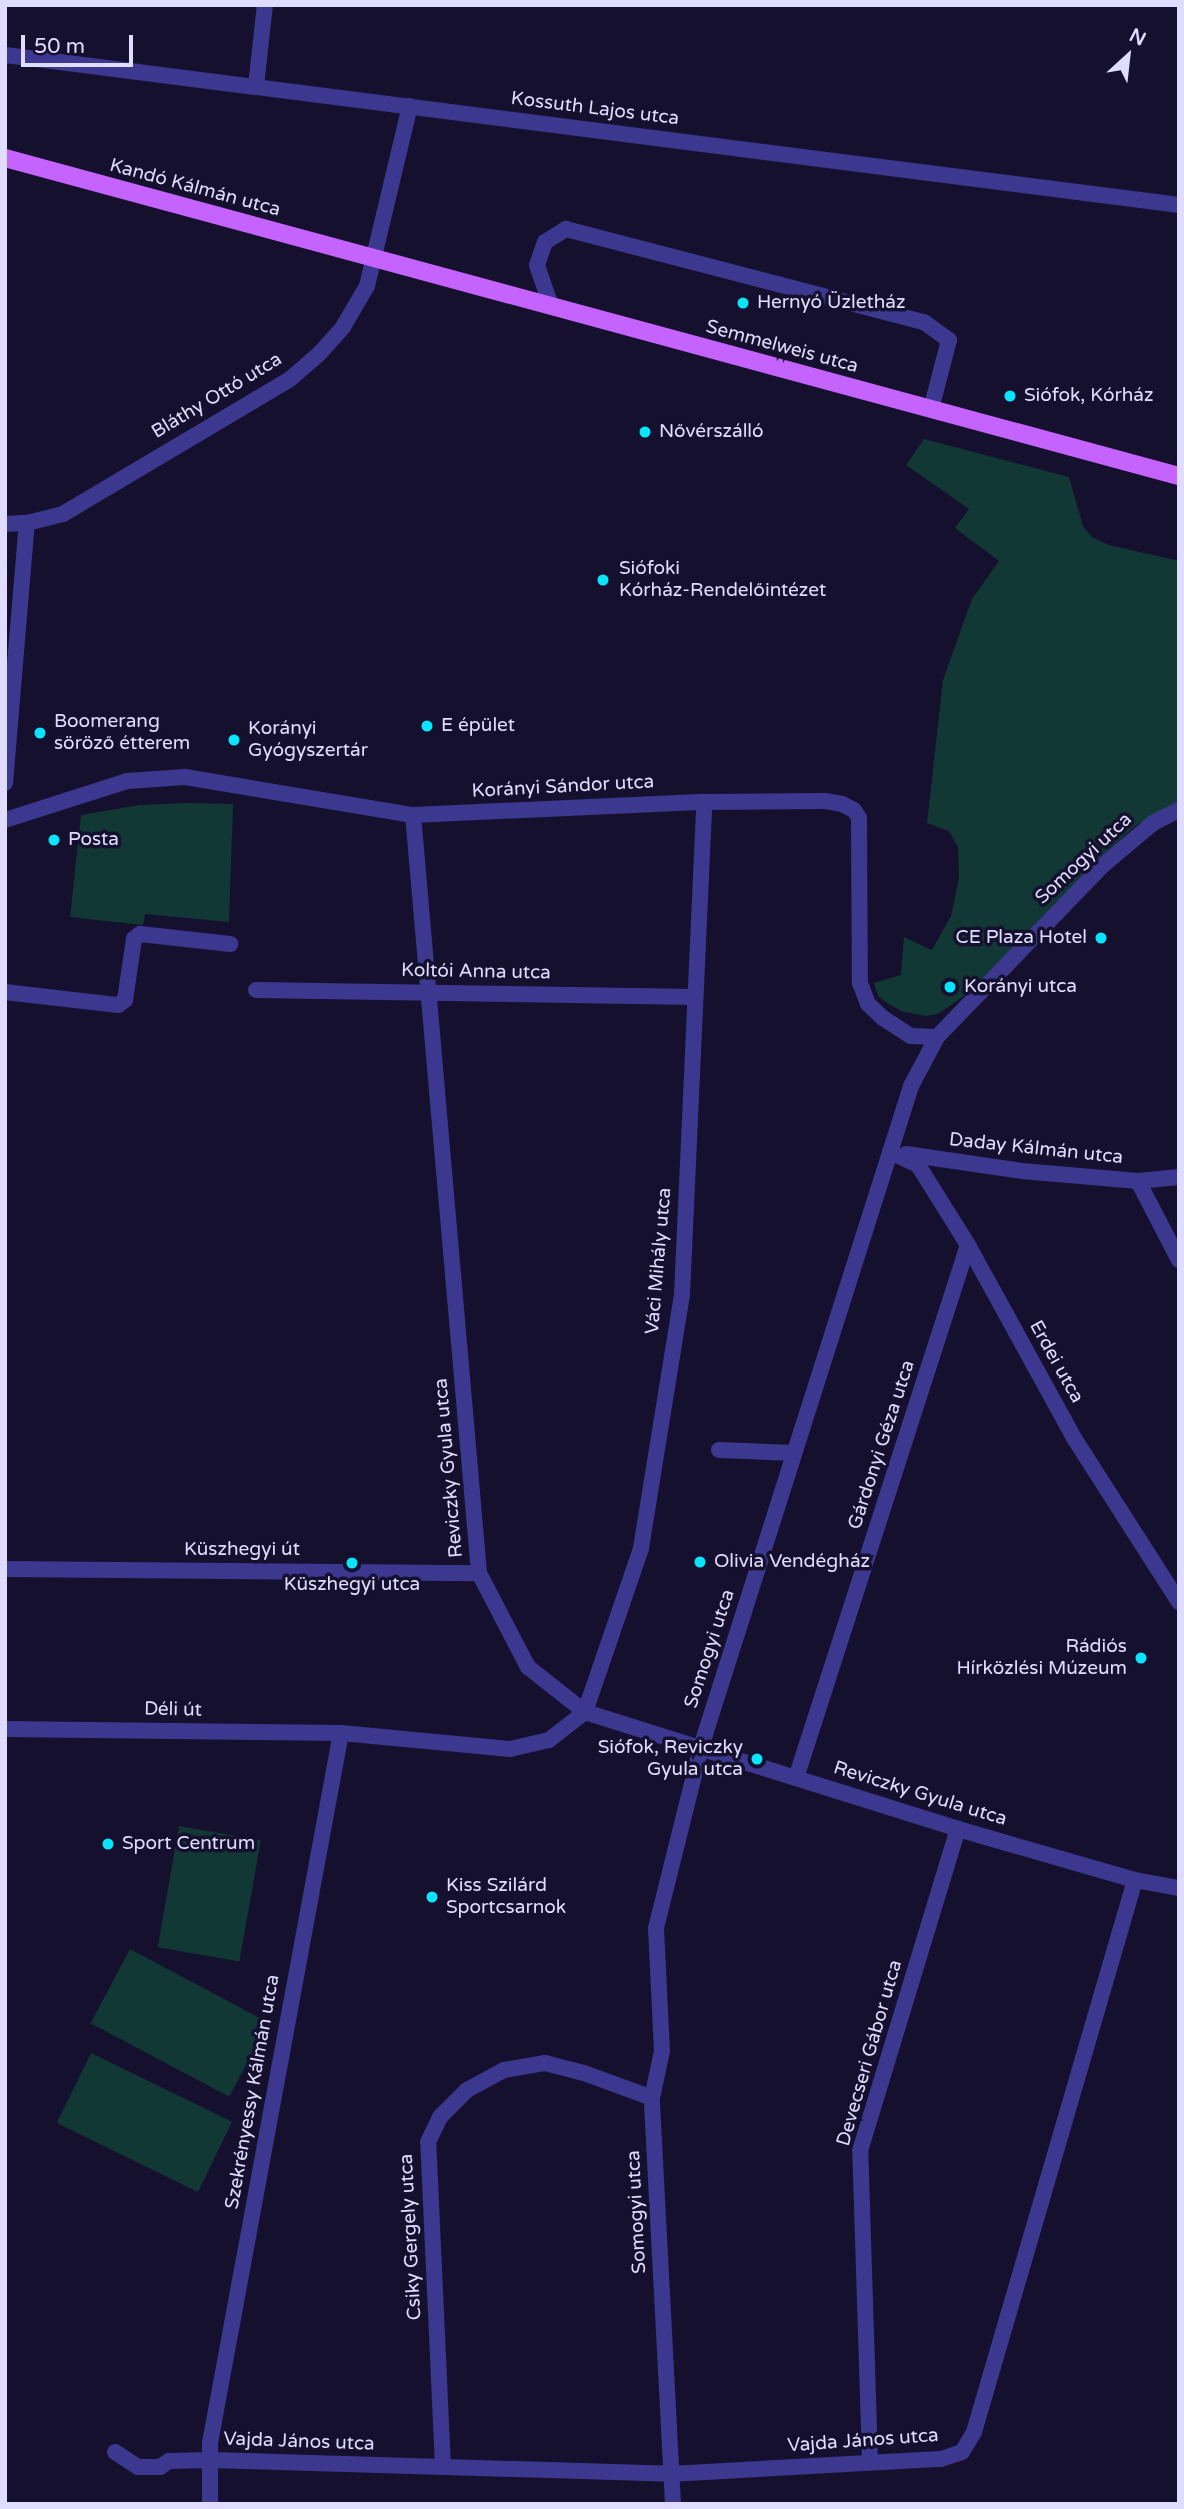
<!DOCTYPE html>
<html>
<head>
<meta charset="utf-8">
<style>
  body { margin:0 }
  #map { position:relative; width:1184px; height:2509px; overflow:hidden; background:#15102d; font-family:"Varela Round",sans-serif }
  div>[style] { position:absolute }
  .green>* { inset:0; background:#123836; transform-origin:0 0 }
  .minor>* { height:16px; margin:-8px; padding:0 8px; transform-origin:8px; border-radius:8px; background:#3c388f }
  .major>* { height:18px; margin:-9px; padding:0 9px; transform-origin:9px; border-radius:9px; background:#c563ff }
  .dots>* { width:19px; height:19px; translate:-50% -50%; box-sizing:border-box; border:4px solid #15102d; border-radius:50% }
  span { translate:-50% -50%; white-space:nowrap; text-align:center; line-height:1.15; -webkit-text-stroke:7px #15102d; paint-order:stroke }
  .street-label { font-size:19px; color:#e0dcff }
  .poi-label { font-size:19px; color:#e0dcff }
  .left { translate:0 -50%; text-align:left }
  .right { translate:-100% -50%; text-align:right }
  .frame { position:absolute; inset:0; border:7px solid #e0dcff; pointer-events:none }
  .north { position:absolute; left:1093px; top:21px; width:70px; height:70px; -webkit-text-stroke:5px #15102d; paint-order:stroke; rotate:27deg; font-size:19px; font-weight:700; line-height:28px; text-align:center; color:#e0dcff }
  .north::after { content:''; display:block; margin:auto; width:24px; height:32px; background:#e0dcff; clip-path:polygon(50% 0,100% 100%,50% 72%,0 100%) }
  .scale { position:absolute; left:21px; top:35px; width:112px; height:32px; box-sizing:border-box; border:4px solid #e0dcff; border-top:0; padding-left:9px; font-size:21px; line-height:24px; white-space:nowrap; color:#e0dcff; -webkit-text-stroke:5px #15102d; paint-order:stroke }
</style>
</head>
<body>
<div id="map">
  <div class="green">
    <div style="clip-path:polygon(924px 439px,1069px 477px,1083px 526px,1092px 537px,1109px 545px,1179px 561px,1179px 804px,1136px 825px,1088px 869px,971px 991px,938px 1014px,926px 1016px,904px 1012px,890px 1005px,878px 996px,874px 983px,901px 975px,904px 937px,932px 950px,951px 916px,959px 878px,958px 847px,949px 831px,927px 823px,943px 680px,972px 599px,999px 561px,955px 528px,969px 509px,906px 465px)"></div>
    <div style="clip-path:polygon(189px 803px,233px 804px,229px 922px,145px 914px,143px 925px,70px 917px,81px 815px,140px 805px)"></div>
    <div style="left:179px;top:1826px;width:83px;height:123px;rotate:10deg"></div>
    <div style="left:130px;top:1949px;width:157px;height:84px;rotate:28deg"></div>
    <div style="left:91px;top:2053px;width:157px;height:78px;rotate:26deg"></div>
  </div>
  <div class="minor">
    <div style="left:5px;top:55px;width:1184px;rotate:7.28deg"></div>
    <div style="left:256px;top:86px;width:81px;rotate:-83.7deg"></div>
    <div style="left:551px;top:306px;width:43px;rotate:-108.9deg"></div>
    <div style="left:537px;top:265px;width:24px;rotate:-71deg"></div>
    <div style="left:545px;top:242px;width:25px;rotate:-32deg"></div>
    <div style="left:566px;top:229px;width:370px;rotate:14.6deg"></div>
    <div style="left:924px;top:322px;width:31px;rotate:36deg"></div>
    <div style="left:949px;top:340px;width:71px;rotate:104.6deg"></div>
    <div style="left:5px;top:524px;width:22px;rotate:-3deg"></div>
    <div style="left:27px;top:523px;width:37px;rotate:-14deg"></div>
    <div style="left:63px;top:514px;width:263px;rotate:-30.7deg"></div>
    <div style="left:289px;top:380px;width:40px;rotate:-41deg"></div>
    <div style="left:319px;top:354px;width:36px;rotate:-48deg"></div>
    <div style="left:343px;top:327px;width:48px;rotate:-59.7deg"></div>
    <div style="left:367px;top:286px;width:185px;rotate:-76.6deg"></div>
    <div style="left:5px;top:783px;width:261px;rotate:-85.2deg"></div>
    <div style="left:413px;top:815px;width:761px;rotate:85.02deg"></div>
    <div style="left:479px;top:1573px;width:106px;rotate:62.5deg"></div>
    <div style="left:528px;top:1667px;width:73px;rotate:38.3deg"></div>
    <div style="left:585px;top:1712px;width:391px;rotate:17.4deg"></div>
    <div style="left:958px;top:1829px;width:184px;rotate:16.1deg"></div>
    <div style="left:1135px;top:1880px;width:45px;rotate:10.3deg"></div>
    <div style="left:5px;top:820px;width:128px;rotate:-17.7deg"></div>
    <div style="left:127px;top:781px;width:58px;rotate:-3.9deg"></div>
    <div style="left:185px;top:777px;width:231px;rotate:9.5deg"></div>
    <div style="left:413px;top:815px;width:291px;rotate:-2.6deg"></div>
    <div style="left:704px;top:802px;width:121px;rotate:-0.5deg"></div>
    <div style="left:825px;top:801px;width:17px;rotate:10deg"></div>
    <div style="left:842px;top:804px;width:13px;rotate:27deg"></div>
    <div style="left:854px;top:810px;width:9px;rotate:58deg"></div>
    <div style="left:859px;top:818px;width:165px;rotate:89.7deg"></div>
    <div style="left:860px;top:983px;width:22px;rotate:69deg"></div>
    <div style="left:868px;top:1004px;width:21px;rotate:43deg"></div>
    <div style="left:883px;top:1018px;width:33px;rotate:33deg"></div>
    <div style="left:911px;top:1036px;width:26px;rotate:2deg"></div>
    <div style="left:256px;top:990px;width:439px;rotate:0.9deg"></div>
    <div style="left:5px;top:992px;width:114px;rotate:6.6deg"></div>
    <div style="left:118px;top:1005px;width:9px;rotate:-36deg"></div>
    <div style="left:125px;top:1000px;width:62px;rotate:-81.6deg"></div>
    <div style="left:134px;top:939px;width:8px;rotate:-40deg"></div>
    <div style="left:140px;top:934px;width:91px;rotate:6.3deg"></div>
    <div style="left:890px;top:1152px;width:31px;rotate:25deg"></div>
    <div style="left:918px;top:1165px;width:94px;rotate:58deg"></div>
    <div style="left:968px;top:1245px;width:220px;rotate:61.2deg"></div>
    <div style="left:1074px;top:1438px;width:195px;rotate:57.4deg"></div>
    <div style="left:906px;top:1154px;width:117px;rotate:8.3deg"></div>
    <div style="left:1022px;top:1171px;width:116px;rotate:4.9deg"></div>
    <div style="left:1138px;top:1181px;width:41px;rotate:-5.6deg"></div>
    <div style="left:1138px;top:1181px;width:89px;rotate:62.6deg"></div>
    <div style="left:719px;top:1450px;width:75px;rotate:2.3deg"></div>
    <div style="left:5px;top:1569px;width:474px;rotate:0.5deg"></div>
    <div style="left:5px;top:1729px;width:336px;rotate:0.7deg"></div>
    <div style="left:341px;top:1733px;width:170px;rotate:5.4deg"></div>
    <div style="left:510px;top:1749px;width:40px;rotate:-13deg"></div>
    <div style="left:549px;top:1740px;width:46px;rotate:-37.9deg"></div>
    <div style="left:585px;top:1712px;width:173px;rotate:-71.1deg"></div>
    <div style="left:641px;top:1548px;width:256px;rotate:-80.8deg"></div>
    <div style="left:682px;top:1295px;width:493px;rotate:-87.4deg"></div>
    <div style="left:796px;top:1778px;width:560px;rotate:-72.12deg"></div>
    <div style="left:115px;top:2452px;width:27px;rotate:33deg"></div>
    <div style="left:138px;top:2467px;width:22px"></div>
    <div style="left:160px;top:2467px;width:11px;rotate:-34deg"></div>
    <div style="left:169px;top:2461px;width:41px;rotate:-1.4deg"></div>
    <div style="left:210px;top:2460px;width:460px;rotate:1.7deg"></div>
    <div style="left:670px;top:2474px;width:271px;rotate:-3.2deg"></div>
    <div style="left:941px;top:2459px;width:22px;rotate:-18deg"></div>
    <div style="left:962px;top:2452px;width:23px;rotate:-59deg"></div>
    <div style="left:974px;top:2432px;width:575px;rotate:-73.74deg"></div>
    <div style="left:870px;top:2461px;width:310px;rotate:-91.8deg"></div>
    <div style="left:860px;top:2151px;width:337px;rotate:-73.1deg"></div>
    <div style="left:443px;top:2467px;width:325px;rotate:-92.6deg"></div>
    <div style="left:428px;top:2142px;width:28px;rotate:-64deg"></div>
    <div style="left:440px;top:2117px;width:38px;rotate:-45deg"></div>
    <div style="left:467px;top:2090px;width:42px;rotate:-28.4deg"></div>
    <div style="left:504px;top:2070px;width:42px;rotate:-9.7deg"></div>
    <div style="left:545px;top:2063px;width:40px;rotate:14.4deg"></div>
    <div style="left:584px;top:2073px;width:72px;rotate:20.2deg"></div>
    <div style="left:210px;top:2504px;width:61px;rotate:-90deg"></div>
    <div style="left:210px;top:2443px;width:722px;rotate:-79.55deg"></div>
    <div style="left:673px;top:2504px;width:407px;rotate:-93deg"></div>
    <div style="left:652px;top:2098px;width:48px;rotate:-78deg"></div>
    <div style="left:662px;top:2051px;width:123px;rotate:-92.8deg"></div>
    <div style="left:656px;top:1928px;width:187px;rotate:-76deg"></div>
    <div style="left:701px;top:1747px;width:694px;rotate:-72.37deg"></div>
    <div style="left:911px;top:1086px;width:55px;rotate:-62deg"></div>
    <div style="left:937px;top:1037px;width:236px;rotate:-46deg"></div>
    <div style="left:1101px;top:867px;width:68px;rotate:-40.2deg"></div>
    <div style="left:1153px;top:823px;width:29px;rotate:-27deg"></div>
  </div>
  <div class="major">
    <div style="left:5px;top:158px;width:1216px;rotate:15.16deg"></div>
  </div>
  <div class="dots">
    <div style="left:743px;top:303px;background:#08e6ff"></div>
    <div style="left:1010px;top:396px;background:#08e6ff"></div>
    <div style="left:645px;top:432px;background:#08e6ff"></div>
    <div style="left:603px;top:580px;background:#08e6ff"></div>
    <div style="left:427px;top:726px;background:#08e6ff"></div>
    <div style="left:40px;top:733px;background:#08e6ff"></div>
    <div style="left:234px;top:740px;background:#08e6ff"></div>
    <div style="left:54px;top:840px;background:#08e6ff"></div>
    <div style="left:1101px;top:938px;background:#08e6ff"></div>
    <div style="left:950px;top:987px;background:#08e6ff"></div>
    <div style="left:700px;top:1562px;background:#08e6ff"></div>
    <div style="left:352px;top:1563px;background:#08e6ff"></div>
    <div style="left:1141px;top:1658px;background:#08e6ff"></div>
    <div style="left:757px;top:1759px;background:#08e6ff"></div>
    <div style="left:108px;top:1844px;background:#08e6ff"></div>
    <div style="left:432px;top:1897px;background:#08e6ff"></div>
  </div>
  <div class="street-label">
    <span style="left:595px;top:109px;rotate:7deg">Kossuth Lajos utca</span>
    <span style="left:195px;top:188px;rotate:15deg">Kandó Kálmán utca</span>
    <span style="left:782px;top:347px;rotate:15deg">Semmelweis utca</span>
    <span style="left:217px;top:396px;rotate:-31deg">Bláthy Ottó utca</span>
    <span style="left:563px;top:787px;rotate:-3deg">Korányi Sándor utca</span>
    <span style="left:1084px;top:859px;rotate:-43deg">Somogyi utca</span>
    <span style="left:476px;top:972px;rotate:1deg">Koltói Anna utca</span>
    <span style="left:1036px;top:1149px;rotate:6deg">Daday Kálmán utca</span>
    <span style="left:659px;top:1261px;rotate:-85deg">Váci Mihály utca</span>
    <span style="left:1056px;top:1362px;rotate:61deg">Erdei utca</span>
    <span style="left:882px;top:1445px;rotate:-72deg">Gárdonyi Géza utca</span>
    <span style="left:449px;top:1468px;rotate:-95deg">Reviczky Gyula utca</span>
    <span style="left:242px;top:1550px">Küszhegyi út</span>
    <span style="left:710px;top:1649px;rotate:-72deg">Somogyi utca</span>
    <span style="left:173px;top:1710px;rotate:1deg">Déli út</span>
    <span style="left:920px;top:1794px;rotate:17deg">Reviczky Gyula utca</span>
    <span style="left:870px;top:2053px;rotate:-74deg">Devecseri Gábor utca</span>
    <span style="left:253px;top:2092px;rotate:-80deg">Szekrényessy Kálmán utca</span>
    <span style="left:637px;top:2212px;rotate:-93deg">Somogyi utca</span>
    <span style="left:411px;top:2237px;rotate:-93deg">Csiky Gergely utca</span>
    <span style="left:863px;top:2441px;rotate:-4deg">Vajda János utca</span>
    <span style="left:299px;top:2442px;rotate:2deg">Vajda János utca</span>
  </div>
  <div class="poi-label">
    <span class="left" style="left:757px;top:303px">Hernyó Üzletház</span>
    <span class="left" style="left:1024px;top:396px">Siófok, Kórház</span>
    <span class="left" style="left:659px;top:432px">Nővérszálló</span>
    <span class="left" style="left:619px;top:580px">Siófoki<br>Kórház-Rendelőintézet</span>
    <span class="left" style="left:54px;top:733px">Boomerang<br>söröző étterem</span>
    <span class="left" style="left:441px;top:726px">E épület</span>
    <span class="left" style="left:248px;top:740px">Korányi<br>Gyógyszertár</span>
    <span class="left" style="left:68px;top:840px">Posta</span>
    <span class="right" style="left:1087px;top:938px">CE Plaza Hotel</span>
    <span class="left" style="left:964px;top:987px">Korányi utca</span>
    <span class="left" style="left:714px;top:1562px">Olivia Vendégház</span>
    <span style="left:352px;top:1585px">Küszhegyi utca</span>
    <span class="right" style="left:1127px;top:1658px">Rádiós<br>Hírközlési Múzeum</span>
    <span class="right" style="left:743px;top:1759px">Siófok, Reviczky<br>Gyula utca</span>
    <span class="left" style="left:122px;top:1844px">Sport Centrum</span>
    <span class="left" style="left:446px;top:1897px">Kiss Szilárd<br>Sportcsarnok</span>
  </div>
  <div class="frame"></div>
  <div class="north">N</div>
  <div class="scale">50 m</div>
</div>
</body>
</html>
